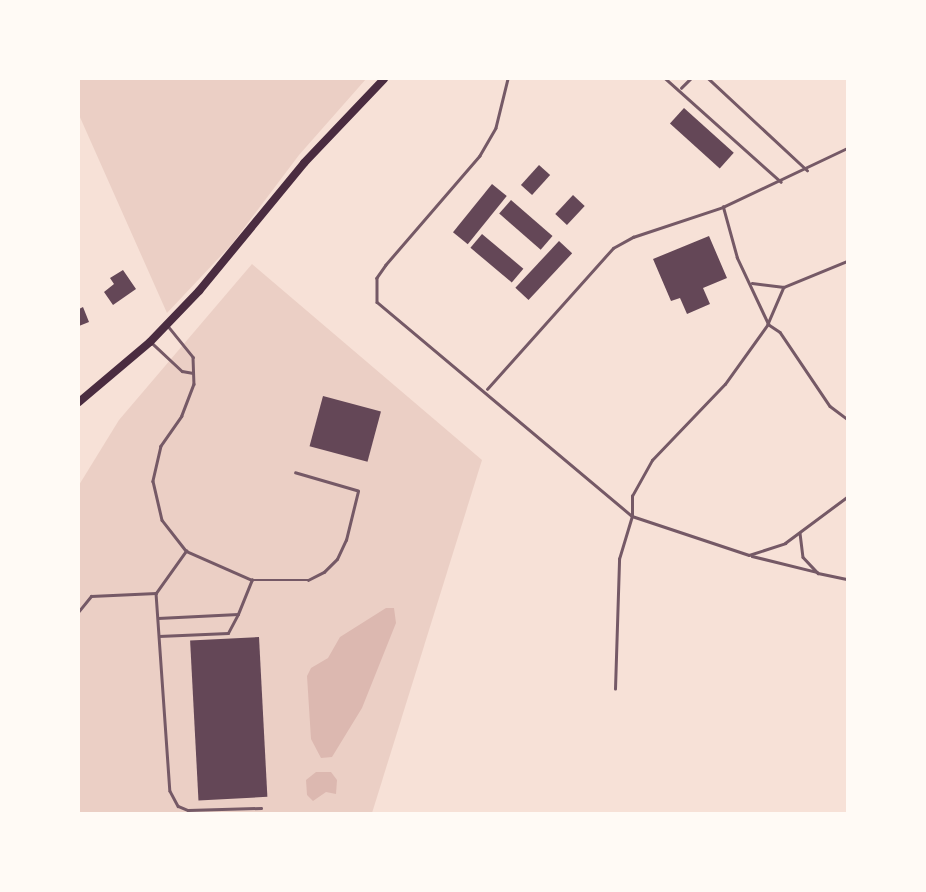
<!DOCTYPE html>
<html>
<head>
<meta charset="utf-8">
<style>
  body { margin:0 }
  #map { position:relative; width:926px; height:892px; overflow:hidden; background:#f7e1d7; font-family:"Work Sans",sans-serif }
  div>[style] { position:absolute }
  .green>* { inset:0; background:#ebcfc5 }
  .water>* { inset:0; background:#dcb8b0 }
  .building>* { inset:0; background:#644757; transform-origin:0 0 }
  .service>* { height:2.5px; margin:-1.25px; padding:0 1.25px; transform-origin:1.25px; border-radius:1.25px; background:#755966 }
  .secondary>* { height:8px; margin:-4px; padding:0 4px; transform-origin:4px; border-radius:4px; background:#4a2c40 }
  span { translate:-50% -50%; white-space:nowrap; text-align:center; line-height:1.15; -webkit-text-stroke:5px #fffaf5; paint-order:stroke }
  .frame { position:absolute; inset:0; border:80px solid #fffaf5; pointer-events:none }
</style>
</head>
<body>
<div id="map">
  <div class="green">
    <div style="clip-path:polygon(79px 79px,366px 79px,299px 155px,232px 244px,167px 313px,79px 115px)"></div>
    <div style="clip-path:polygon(252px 264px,482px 460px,372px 813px,79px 813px,79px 485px,119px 420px)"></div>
  </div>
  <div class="water">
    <div style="clip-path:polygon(386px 608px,394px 608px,396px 623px,362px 708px,332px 757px,321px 758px,311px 739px,307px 676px,311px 668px,328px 658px,340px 637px)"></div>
    <div style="clip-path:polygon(316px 772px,331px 772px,337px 780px,336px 794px,326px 792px,313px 801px,307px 795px,306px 780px)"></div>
  </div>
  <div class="building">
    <div style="left:684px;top:108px;width:67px;height:21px;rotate:42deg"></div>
    <div style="left:539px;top:165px;width:15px;height:27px;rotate:42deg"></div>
    <div style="left:492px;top:184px;width:19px;height:62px;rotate:39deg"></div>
    <div style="left:573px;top:195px;width:16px;height:26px;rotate:43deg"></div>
    <div style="left:511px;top:200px;width:55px;height:18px;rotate:41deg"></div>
    <div style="left:482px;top:234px;width:54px;height:18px;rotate:40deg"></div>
    <div style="clip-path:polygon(709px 236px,727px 278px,703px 288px,710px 304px,687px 314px,680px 298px,671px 301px,653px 259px)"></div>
    <div style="left:559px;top:241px;width:18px;height:64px;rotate:43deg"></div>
    <div style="clip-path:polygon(123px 270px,136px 289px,113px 305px,104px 292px,114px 284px,110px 278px)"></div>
    <div style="clip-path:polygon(83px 307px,89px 322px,79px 326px,79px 309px)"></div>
    <div style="left:323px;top:396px;width:60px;height:52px;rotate:15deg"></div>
    <div style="left:259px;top:637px;width:160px;height:69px;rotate:87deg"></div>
  </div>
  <div class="service">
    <div style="left:508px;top:79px;width:50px;rotate:103.8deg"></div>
    <div style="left:496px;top:128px;width:32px;rotate:120deg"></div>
    <div style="left:480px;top:156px;width:144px;rotate:130.8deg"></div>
    <div style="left:386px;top:265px;width:16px;rotate:125deg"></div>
    <div style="left:377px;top:278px;width:24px;rotate:90deg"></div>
    <div style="left:377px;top:302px;width:333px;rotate:40deg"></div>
    <div style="left:632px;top:516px;width:123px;rotate:18.4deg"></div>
    <div style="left:749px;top:555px;width:38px;rotate:-18deg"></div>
    <div style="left:785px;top:543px;width:77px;rotate:-36.6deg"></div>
    <div style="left:666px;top:79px;width:154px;rotate:41.8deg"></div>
    <div style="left:709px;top:79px;width:134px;rotate:42.9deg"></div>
    <div style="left:681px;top:88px;width:13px;rotate:-45deg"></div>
    <div style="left:752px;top:283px;width:32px;rotate:7deg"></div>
    <div style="left:784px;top:287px;width:68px;rotate:-22.4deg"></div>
    <div style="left:784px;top:287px;width:40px;rotate:113.4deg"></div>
    <div style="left:768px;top:324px;width:14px;rotate:34deg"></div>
    <div style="left:780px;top:332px;width:89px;rotate:56deg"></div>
    <div style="left:830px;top:406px;width:21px;rotate:37deg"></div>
    <div style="left:168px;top:326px;width:40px;rotate:51deg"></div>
    <div style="left:193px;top:357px;width:27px;rotate:88deg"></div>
    <div style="left:194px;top:384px;width:34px;rotate:111deg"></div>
    <div style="left:182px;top:416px;width:37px;rotate:125deg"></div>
    <div style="left:161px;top:446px;width:36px;rotate:103deg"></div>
    <div style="left:153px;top:481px;width:40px;rotate:77deg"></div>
    <div style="left:162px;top:520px;width:39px;rotate:52deg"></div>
    <div style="left:186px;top:551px;width:72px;rotate:23.7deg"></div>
    <div style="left:252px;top:580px;width:56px"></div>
    <div style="left:308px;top:580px;width:18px;rotate:-27deg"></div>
    <div style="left:324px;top:572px;width:18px;rotate:-45deg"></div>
    <div style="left:337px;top:559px;width:21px;rotate:-65deg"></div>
    <div style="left:346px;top:540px;width:50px;rotate:-76.2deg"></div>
    <div style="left:358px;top:491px;width:65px;rotate:-163.8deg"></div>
    <div style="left:152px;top:343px;width:41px;rotate:43deg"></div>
    <div style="left:182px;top:371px;width:11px;rotate:10deg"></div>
    <div style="left:487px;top:389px;width:189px;rotate:-48.2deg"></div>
    <div style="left:613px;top:248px;width:23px;rotate:-29deg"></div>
    <div style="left:633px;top:237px;width:95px;rotate:-18.4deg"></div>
    <div style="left:723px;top:207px;width:137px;rotate:-25.4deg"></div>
    <div style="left:800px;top:533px;width:24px;rotate:83deg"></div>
    <div style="left:803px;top:557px;width:22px;rotate:47deg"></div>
    <div style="left:818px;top:573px;width:30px;rotate:12deg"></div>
    <div style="left:752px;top:556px;width:67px;rotate:13.8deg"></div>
    <div style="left:156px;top:593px;width:198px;rotate:86deg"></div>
    <div style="left:170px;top:791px;width:17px;rotate:62deg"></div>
    <div style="left:178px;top:806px;width:11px;rotate:22deg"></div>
    <div style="left:188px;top:810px;width:73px;rotate:-1.6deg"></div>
    <div style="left:79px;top:611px;width:19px;rotate:-51deg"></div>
    <div style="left:91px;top:596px;width:65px;rotate:-2.6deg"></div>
    <div style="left:156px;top:593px;width:52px;rotate:-54.5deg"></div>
    <div style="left:158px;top:618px;width:80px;rotate:-2.9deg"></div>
    <div style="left:238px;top:614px;width:37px;rotate:-68deg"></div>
    <div style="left:159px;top:636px;width:69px;rotate:-2.5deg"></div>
    <div style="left:228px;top:633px;width:21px;rotate:-62deg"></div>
    <div style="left:615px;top:689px;width:130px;rotate:-88.2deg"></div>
    <div style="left:619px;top:559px;width:45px;rotate:-73.2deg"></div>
    <div style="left:632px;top:516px;width:20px;rotate:-90deg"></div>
    <div style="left:632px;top:496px;width:41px;rotate:-60.9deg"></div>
    <div style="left:652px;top:460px;width:105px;rotate:-46.2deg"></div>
    <div style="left:725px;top:384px;width:74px;rotate:-54.4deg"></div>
    <div style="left:768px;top:324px;width:73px;rotate:-115.2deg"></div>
    <div style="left:737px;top:258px;width:53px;rotate:-105.4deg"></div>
  </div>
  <div class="secondary">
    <div style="left:79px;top:402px;width:93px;rotate:-40.2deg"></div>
    <div style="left:150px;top:342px;width:71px;rotate:-46.1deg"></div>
    <div style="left:199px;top:291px;width:166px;rotate:-50.6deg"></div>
    <div style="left:304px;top:163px;width:116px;rotate:-46.4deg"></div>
  </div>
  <div class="frame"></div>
</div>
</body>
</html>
